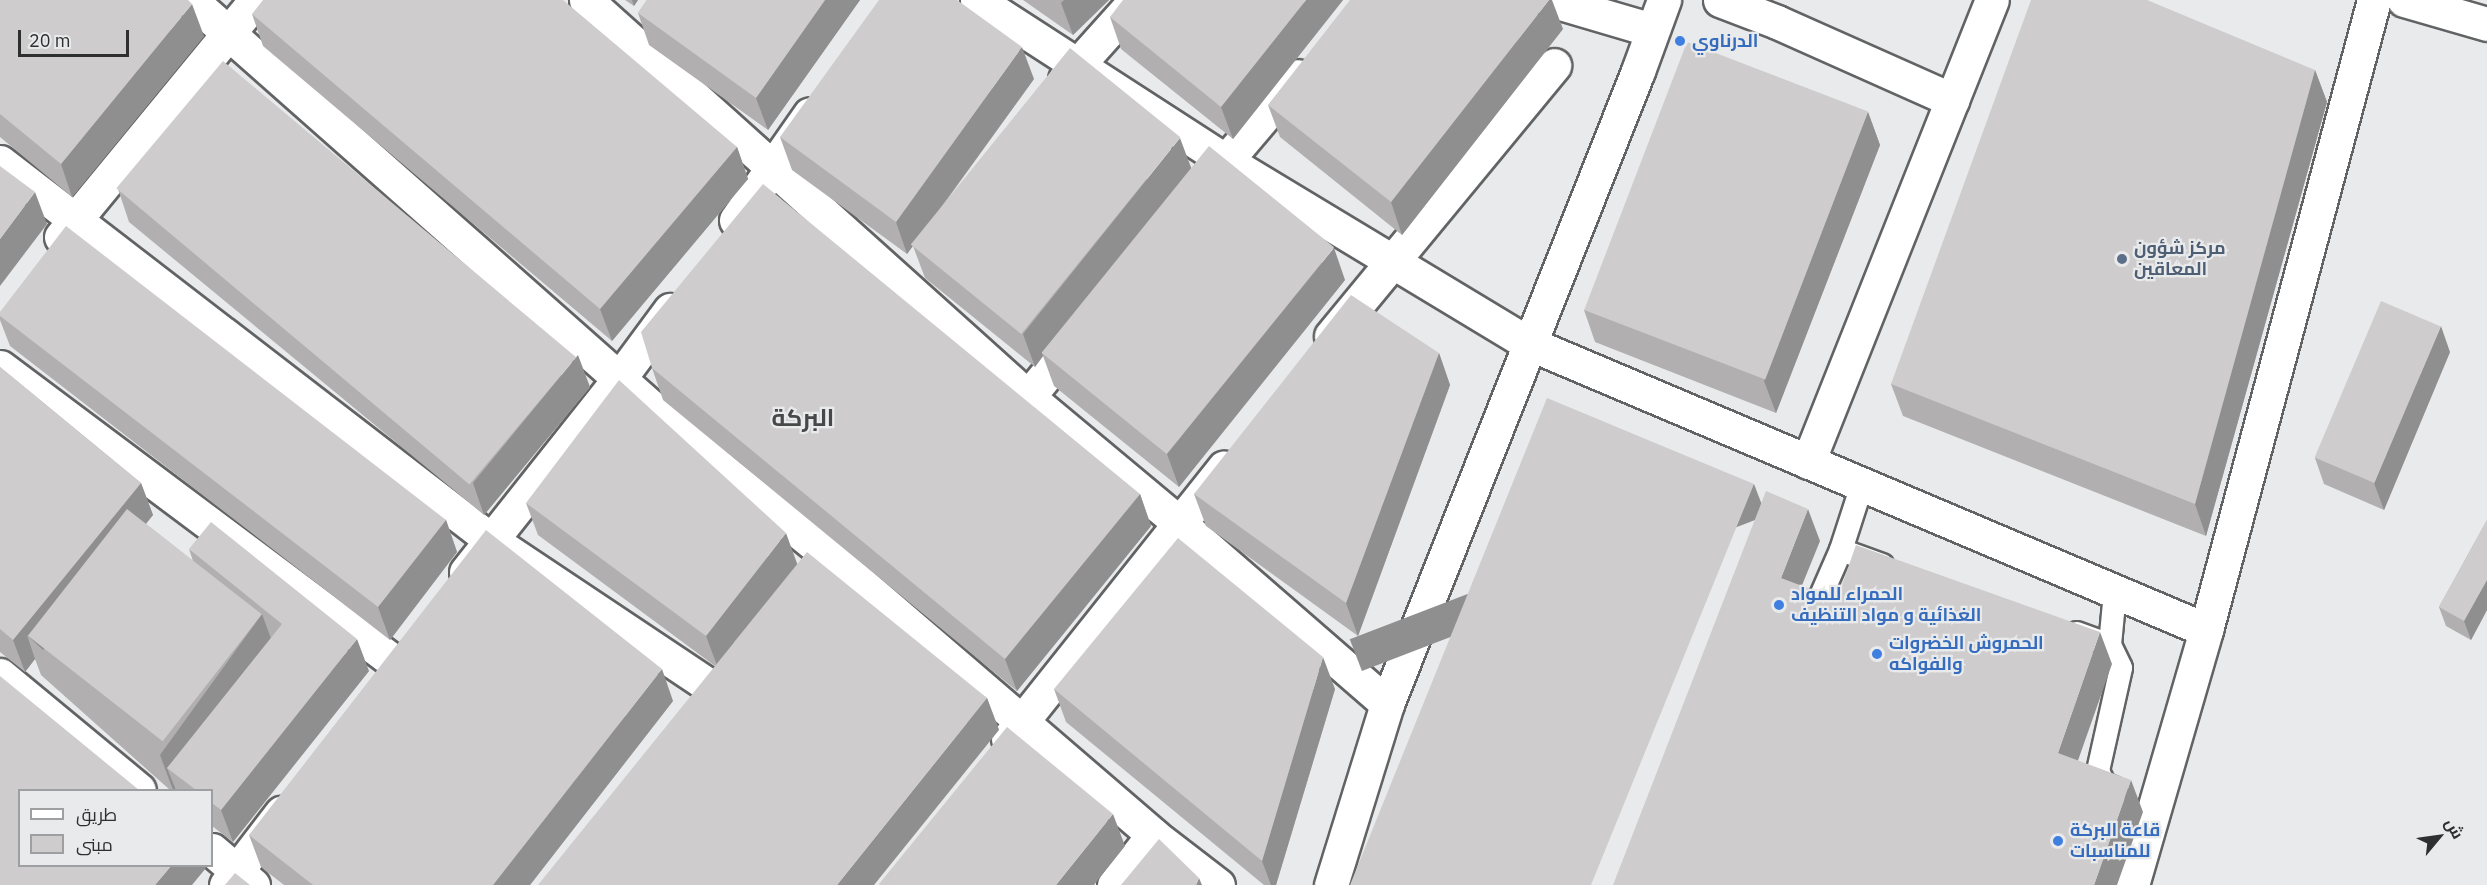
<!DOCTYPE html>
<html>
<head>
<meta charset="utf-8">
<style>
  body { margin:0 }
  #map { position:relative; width:2487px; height:885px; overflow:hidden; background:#e9eaeb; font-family:"IBM Plex Sans",Cairo,sans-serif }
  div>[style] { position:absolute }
  .roads { filter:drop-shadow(2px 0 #626364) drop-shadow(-2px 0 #626364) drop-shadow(0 2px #626364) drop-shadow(0 -2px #626364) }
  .lane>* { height:22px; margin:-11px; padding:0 11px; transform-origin:11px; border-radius:11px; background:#fff }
  .street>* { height:33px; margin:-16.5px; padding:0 16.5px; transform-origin:16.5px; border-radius:16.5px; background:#fff }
  .secondary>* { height:33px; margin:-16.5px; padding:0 16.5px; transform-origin:16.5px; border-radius:16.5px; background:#fff }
  .wall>* { inset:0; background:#b1afb0 }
  .shaded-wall>* { inset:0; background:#908f90; transform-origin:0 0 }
  .building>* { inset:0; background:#cecccd; transform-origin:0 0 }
  .dots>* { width:16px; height:16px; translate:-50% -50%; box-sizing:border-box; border:3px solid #e9eaeb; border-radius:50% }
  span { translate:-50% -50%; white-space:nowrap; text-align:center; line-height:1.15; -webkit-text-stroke:4.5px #e9eaeb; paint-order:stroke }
  .shop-label { font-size:18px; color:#366cbe; font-weight:700 }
  .left { translate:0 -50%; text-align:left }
  .service-label { font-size:18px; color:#4e5e75; font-weight:700 }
  .district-label { font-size:24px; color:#484849; font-weight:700 }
  .legend { position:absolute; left:18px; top:789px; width:195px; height:78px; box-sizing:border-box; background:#e9eaeb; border:2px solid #9e9fa0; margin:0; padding:8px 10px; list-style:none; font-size:18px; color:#2e2f2f }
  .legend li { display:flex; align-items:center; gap:12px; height:30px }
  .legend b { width:30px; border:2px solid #9e9fa0 }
  .north { position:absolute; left:2409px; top:807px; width:60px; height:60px; -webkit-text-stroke:4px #e9eaeb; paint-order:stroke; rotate:61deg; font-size:16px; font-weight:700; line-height:24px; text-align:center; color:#2e2f2f }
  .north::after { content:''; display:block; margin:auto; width:21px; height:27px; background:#2e2f2f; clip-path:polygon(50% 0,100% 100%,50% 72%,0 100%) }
  .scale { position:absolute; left:18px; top:30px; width:111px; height:27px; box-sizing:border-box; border:3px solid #2e2f2f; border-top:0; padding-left:8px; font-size:18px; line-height:21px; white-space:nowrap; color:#2e2f2f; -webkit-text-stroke:4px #e9eaeb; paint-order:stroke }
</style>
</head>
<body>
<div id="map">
  <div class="roads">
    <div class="lane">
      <div style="left:1841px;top:550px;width:44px;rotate:20.1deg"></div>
      <div style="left:1817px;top:605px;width:60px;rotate:-66.4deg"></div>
      <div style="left:1841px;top:550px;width:68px;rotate:-72.1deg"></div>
      <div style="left:2077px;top:633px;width:35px;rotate:20deg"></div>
      <div style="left:2110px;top:645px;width:25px;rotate:64deg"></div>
      <div style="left:2121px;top:668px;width:106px;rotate:102.6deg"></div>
      <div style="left:2098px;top:771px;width:14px;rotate:65deg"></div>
      <div style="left:2104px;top:784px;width:12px;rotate:24deg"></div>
      <div style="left:2110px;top:645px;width:53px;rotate:-84.6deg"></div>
    </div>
    <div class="street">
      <div style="left:191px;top:0;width:705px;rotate:41.49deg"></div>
      <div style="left:719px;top:467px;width:141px;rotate:39deg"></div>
      <div style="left:829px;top:556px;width:428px;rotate:40.7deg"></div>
      <div style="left:1153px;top:835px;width:82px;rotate:37.6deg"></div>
      <div style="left:586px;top:0;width:594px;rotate:41.93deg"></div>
      <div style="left:1028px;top:397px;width:197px;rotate:39.8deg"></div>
      <div style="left:1179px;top:523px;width:276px;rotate:41deg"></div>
      <div style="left:977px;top:0;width:297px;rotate:32.9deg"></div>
      <div style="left:1226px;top:161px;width:353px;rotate:31.1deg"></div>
      <div style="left:1528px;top:343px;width:736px;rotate:22.94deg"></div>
      <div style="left:1550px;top:0;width:106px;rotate:16.4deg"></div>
      <div style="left:1720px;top:0;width:61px;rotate:21.1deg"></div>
      <div style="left:1777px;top:22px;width:192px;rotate:24deg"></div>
      <div style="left:2404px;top:0;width:86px;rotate:16.1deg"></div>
      <div style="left:1065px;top:79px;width:106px;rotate:-48.1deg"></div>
      <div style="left:0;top:162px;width:620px;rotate:37.59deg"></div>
      <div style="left:491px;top:540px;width:272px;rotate:33.7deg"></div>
      <div style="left:1213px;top:176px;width:131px;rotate:-49.6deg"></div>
      <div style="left:736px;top:220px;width:129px;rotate:-55.1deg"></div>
      <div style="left:61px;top:237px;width:307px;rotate:-50.6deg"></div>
      <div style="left:1331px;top:336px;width:351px;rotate:-50.5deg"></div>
      <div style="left:0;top:367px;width:494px;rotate:36.8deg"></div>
      <div style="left:1028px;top:397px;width:77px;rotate:-50.8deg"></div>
      <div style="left:1808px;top:462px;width:497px;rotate:-68.3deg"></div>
      <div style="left:466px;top:572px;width:246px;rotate:-51.6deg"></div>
      <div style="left:619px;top:379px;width:86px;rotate:-53.5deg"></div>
      <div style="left:0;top:675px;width:180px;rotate:39.6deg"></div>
      <div style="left:1008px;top:739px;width:347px;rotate:-51.5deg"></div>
      <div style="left:212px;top:850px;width:54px;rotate:40.5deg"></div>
      <div style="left:226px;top:885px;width:91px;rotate:-52.6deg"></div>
      <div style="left:1114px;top:885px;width:63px;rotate:-52deg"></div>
      <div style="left:2132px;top:885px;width:266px;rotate:-73.8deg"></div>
      <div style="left:2206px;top:630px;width:652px;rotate:-75.07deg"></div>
    </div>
    <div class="secondary">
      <div style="left:1331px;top:885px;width:189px;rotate:-72.8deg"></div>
      <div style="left:1387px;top:704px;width:681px;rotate:-68.37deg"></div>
      <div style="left:1638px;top:71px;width:76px;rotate:-69.9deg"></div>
    </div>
  </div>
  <div class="wall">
    <div style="clip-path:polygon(0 0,204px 36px,72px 197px,0 137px)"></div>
    <div style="clip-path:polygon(625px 0,638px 0,634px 6px)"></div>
    <div style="clip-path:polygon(647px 0,860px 0,768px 130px,649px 45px,638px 13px)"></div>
    <div style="clip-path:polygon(1023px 0,1109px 0,1073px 35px)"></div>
    <div style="clip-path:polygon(1343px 0,1233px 139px,1121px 49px,1110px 17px)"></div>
    <div style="clip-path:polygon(252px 14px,737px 147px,748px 179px,612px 341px,263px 46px)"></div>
    <div style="clip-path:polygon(1563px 29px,1402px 235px,1280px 137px,1268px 105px)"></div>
    <div style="clip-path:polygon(2315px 70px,2327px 102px,2206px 536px,1903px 416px,1891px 384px)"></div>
    <div style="clip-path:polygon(1034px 79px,921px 236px,1191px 168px,1345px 280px,1179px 487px,1054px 386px,1043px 356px,1035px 367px,925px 278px,913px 246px,907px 254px,792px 170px,780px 137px)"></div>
    <div style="clip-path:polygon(1868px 112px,1880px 145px,1776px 413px,1595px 342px,1584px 310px)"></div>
    <div style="clip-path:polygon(118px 189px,590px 387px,484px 515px,129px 222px)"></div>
    <div style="clip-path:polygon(0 312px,446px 520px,457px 552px,390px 640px,10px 346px,0 320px)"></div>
    <div style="clip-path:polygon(2450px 352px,2384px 510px,2324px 484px,2315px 458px)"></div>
    <div style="clip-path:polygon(1439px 353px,1450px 385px,1358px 636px,1206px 526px,1194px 494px)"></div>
    <div style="clip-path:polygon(0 367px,141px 483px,153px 515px,146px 524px,193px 561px,189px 549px,369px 671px,233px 842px,212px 826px,212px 790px,170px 790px,41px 675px,35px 659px,25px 672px,0 652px)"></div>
    <div style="clip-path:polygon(652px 368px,1140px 494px,1151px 526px,1017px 691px,663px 400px)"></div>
    <div style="clip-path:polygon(526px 503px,797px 564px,987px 698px,999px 730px,715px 666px,538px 535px)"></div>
    <div style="clip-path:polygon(2487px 520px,2487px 610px,2471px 640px,2446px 626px,2439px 607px)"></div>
    <div style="clip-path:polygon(1054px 689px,1335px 689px,1276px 885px,1264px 885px,1066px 722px)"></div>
    <div style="clip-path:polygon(673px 701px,530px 885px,284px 885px,261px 867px,249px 835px)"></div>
  </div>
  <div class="shaded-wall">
    <div style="clip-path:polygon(632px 0,638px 0,634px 6px)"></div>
    <div style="clip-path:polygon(825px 0,860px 0,768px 130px,756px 98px)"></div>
    <div style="clip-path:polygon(1064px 0,1109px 0,1073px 35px,1061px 3px)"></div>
    <div style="clip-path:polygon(1306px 0,1343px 0,1233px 139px,1221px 107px)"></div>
    <div style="clip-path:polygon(1549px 0,1552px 0,1563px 29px,1402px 235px,1391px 202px)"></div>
    <div style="clip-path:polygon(192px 4px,204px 36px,72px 197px,61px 164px)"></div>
    <div style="clip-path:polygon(1022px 47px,1034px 79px,907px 254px,896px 222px)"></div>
    <div style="clip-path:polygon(2315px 70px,2327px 102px,2206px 536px,2195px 504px)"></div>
    <div style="clip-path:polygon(1868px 112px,1880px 145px,1776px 413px,1764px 381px)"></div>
    <div style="clip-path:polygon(1180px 138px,1192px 170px,1042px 353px,1043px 356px,1035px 367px,1023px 334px)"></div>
    <div style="clip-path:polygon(737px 147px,748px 179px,612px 341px,600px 309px)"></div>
    <div style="clip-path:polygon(35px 192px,47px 224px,0 286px,0 239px)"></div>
    <div style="clip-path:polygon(1334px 248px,1345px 280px,1179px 487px,1167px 454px)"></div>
    <div style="clip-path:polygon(2441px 326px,2450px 352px,2384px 510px,2374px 483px)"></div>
    <div style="clip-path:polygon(1439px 353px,1450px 385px,1358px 636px,1346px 603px)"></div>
    <div style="clip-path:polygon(578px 355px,590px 387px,484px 515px,473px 483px)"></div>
    <div style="clip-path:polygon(141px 483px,153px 515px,43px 650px,27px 635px,35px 659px,25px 672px,13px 640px)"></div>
    <div style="left:1754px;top:484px;width:34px;height:433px;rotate:69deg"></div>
    <div style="clip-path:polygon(1140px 494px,1151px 526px,1017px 691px,1005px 659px)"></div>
    <div style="clip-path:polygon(1808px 509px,1820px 541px,1792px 610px,1781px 578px)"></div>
    <div style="clip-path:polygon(446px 520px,457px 552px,390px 640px,378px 607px)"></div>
    <div style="clip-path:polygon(786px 533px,798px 566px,718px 668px,706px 636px)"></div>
    <div style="clip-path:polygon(2487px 580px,2487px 610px,2471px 640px,2464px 621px)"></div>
    <div style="clip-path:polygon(262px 614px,277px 655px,167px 768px,176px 790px,173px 790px,160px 755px)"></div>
    <div style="clip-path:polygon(2100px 632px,2112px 664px,2069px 786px,2058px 753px)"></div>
    <div style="clip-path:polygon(357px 639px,369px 671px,233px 842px,221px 810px)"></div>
    <div style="clip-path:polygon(1323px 657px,1335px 689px,1276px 885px,1271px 885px,1262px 861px)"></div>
    <div style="clip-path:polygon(662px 669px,673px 701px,530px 885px,493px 885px)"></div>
    <div style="clip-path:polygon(987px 698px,999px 730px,874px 885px,837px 885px)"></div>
    <div style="clip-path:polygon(2131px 780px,2143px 812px,2117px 885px,2094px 885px)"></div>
    <div style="clip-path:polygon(1113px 814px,1125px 846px,1094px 885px,1056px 885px)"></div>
    <div style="clip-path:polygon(171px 866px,205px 866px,206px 868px,192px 885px,155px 885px)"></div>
    <div style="clip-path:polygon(1199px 878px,1202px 885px,1196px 885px)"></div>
  </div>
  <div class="building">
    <div style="clip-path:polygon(0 0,188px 0,192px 4px,61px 164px,0 114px)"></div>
    <div style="clip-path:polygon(263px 0,563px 0,737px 147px,600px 309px,252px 14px)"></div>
    <div style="clip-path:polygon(647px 0,825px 0,756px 98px,638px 13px)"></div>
    <div style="clip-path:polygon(879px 0,957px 0,1022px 47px,896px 222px,780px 137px)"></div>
    <div style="clip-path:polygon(1123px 0,1306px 0,1221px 107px,1110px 17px)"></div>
    <div style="clip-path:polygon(1350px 0,1549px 0,1391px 202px,1268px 105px)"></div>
    <div style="clip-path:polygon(2031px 0,2147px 0,2315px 70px,2195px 504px,1891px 384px)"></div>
    <div style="left:1687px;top:42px;width:194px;height:287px;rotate:21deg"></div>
    <div style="left:1070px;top:48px;width:142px;height:253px;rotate:39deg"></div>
    <div style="left:223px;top:61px;width:461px;height:166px;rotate:40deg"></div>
    <div style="left:1209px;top:146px;width:161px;height:266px;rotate:39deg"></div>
    <div style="clip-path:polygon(0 166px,35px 192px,0 239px)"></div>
    <div style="clip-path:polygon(763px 184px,1140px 494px,1005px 659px,652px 368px,641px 332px)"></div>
    <div style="clip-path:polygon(66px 226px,446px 520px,378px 607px,0 316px,0 312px)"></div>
    <div style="clip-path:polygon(1351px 295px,1439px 353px,1346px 603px,1194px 494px)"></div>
    <div style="left:2381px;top:301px;width:65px;height:170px;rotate:23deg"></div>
    <div style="clip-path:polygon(0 367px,141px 483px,13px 640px,0 629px)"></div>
    <div style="clip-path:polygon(619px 380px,786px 533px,706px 636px,526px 503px)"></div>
    <div style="clip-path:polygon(1547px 398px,1754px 484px,1591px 885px,1350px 885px)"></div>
    <div style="clip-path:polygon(1766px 491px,1808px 509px,1781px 578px,1837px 599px,1856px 545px,2100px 632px,2058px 753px,2131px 780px,2094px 885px,1613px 885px)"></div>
    <div style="left:127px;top:509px;width:171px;height:161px;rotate:38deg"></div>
    <div style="clip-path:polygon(2487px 520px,2487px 580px,2464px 621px,2439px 607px)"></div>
    <div style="clip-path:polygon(211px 522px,357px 639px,221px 810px,212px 803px,212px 790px,196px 790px,167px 768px,282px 624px,189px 549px)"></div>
    <div style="clip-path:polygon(486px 530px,662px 669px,493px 885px,313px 885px,249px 835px)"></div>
    <div style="clip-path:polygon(1178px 538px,1323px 657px,1262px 861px,1054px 689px)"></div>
    <div style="clip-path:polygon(807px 552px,987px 698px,837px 885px,538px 885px)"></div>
    <div style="clip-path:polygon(0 676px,139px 790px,20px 790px,20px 866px,171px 866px,155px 885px,0 885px)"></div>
    <div style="clip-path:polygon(1007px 727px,1113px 814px,1056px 885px,880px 885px,879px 884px)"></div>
    <div style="clip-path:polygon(1159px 839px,1199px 878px,1196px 885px,1121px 885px)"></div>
    <div style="clip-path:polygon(235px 873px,250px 885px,225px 885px)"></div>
  </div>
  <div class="dots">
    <div style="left:1680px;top:41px;background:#3f7fe0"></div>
    <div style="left:2122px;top:259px;background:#5c6f8a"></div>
    <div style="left:1779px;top:605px;background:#3f7fe0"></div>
    <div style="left:1877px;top:654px;background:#3f7fe0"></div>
    <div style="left:2058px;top:841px;background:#3f7fe0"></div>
  </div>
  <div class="shop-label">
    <span class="left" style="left:1692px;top:41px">الدرناوي</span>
    <span class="left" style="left:1791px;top:605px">الحمراء للمواد<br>الغذائية و مواد التنظيف</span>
    <span class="left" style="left:1889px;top:654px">الحمروش الخضروات<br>والفواكه</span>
    <span class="left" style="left:2070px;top:841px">قاعة البركة<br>للمناسبات</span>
  </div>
  <div class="service-label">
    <span class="left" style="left:2134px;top:259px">مركز شؤون<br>المعاقين</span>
  </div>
  <div class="district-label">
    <span style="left:803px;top:418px">البركة</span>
  </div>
  <ul class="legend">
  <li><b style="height:8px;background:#fff"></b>طريق</li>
  <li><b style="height:16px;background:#cecccd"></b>مبنى</li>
  </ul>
  <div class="north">ش</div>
  <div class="scale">20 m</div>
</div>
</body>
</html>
